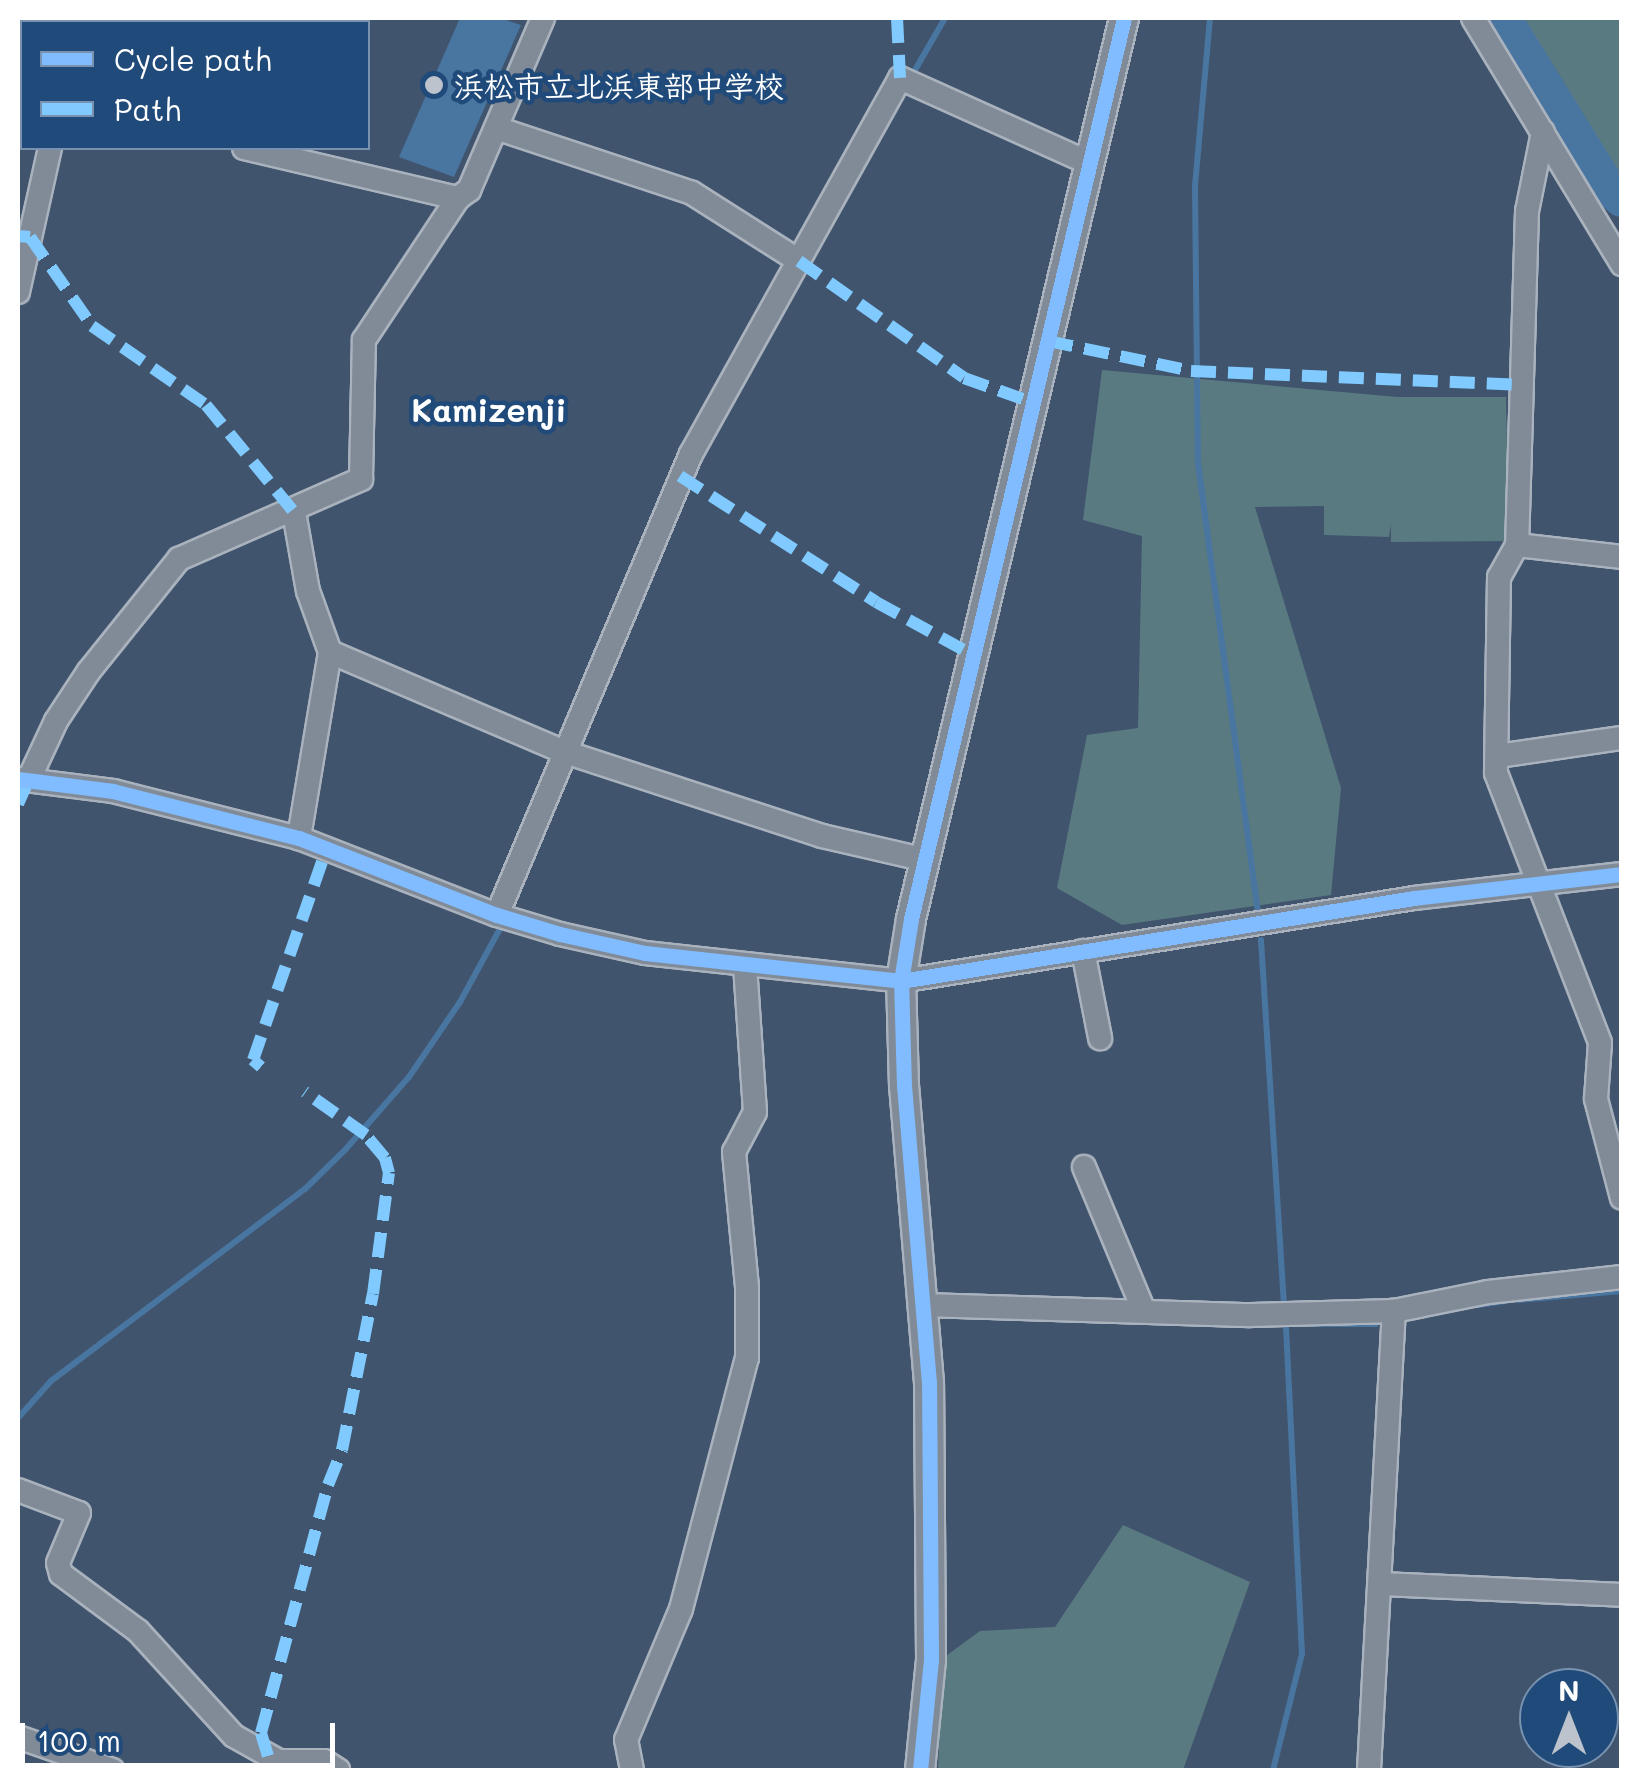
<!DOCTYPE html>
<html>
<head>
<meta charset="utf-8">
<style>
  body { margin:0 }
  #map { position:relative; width:1639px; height:1788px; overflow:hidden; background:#40546d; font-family:Mali,"Klee One",sans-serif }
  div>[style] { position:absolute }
  .green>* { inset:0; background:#5a7a81 }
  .water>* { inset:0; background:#4975a1 }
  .stream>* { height:6px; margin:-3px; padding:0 3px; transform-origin:3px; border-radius:3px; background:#4975a1 }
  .river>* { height:38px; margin:-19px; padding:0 19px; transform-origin:19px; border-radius:19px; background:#4975a1 }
  .roads { filter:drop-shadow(2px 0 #a9b2bd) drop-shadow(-2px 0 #a9b2bd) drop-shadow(0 2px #a9b2bd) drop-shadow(0 -2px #a9b2bd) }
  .minor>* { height:22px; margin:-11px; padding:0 11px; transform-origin:11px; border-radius:11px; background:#818b97 }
  .tertiary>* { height:28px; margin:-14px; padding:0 14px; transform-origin:14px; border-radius:14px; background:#818b97 }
  .quiet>* { height:12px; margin-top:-6px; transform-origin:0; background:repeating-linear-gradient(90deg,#80caff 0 25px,transparent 0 37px) }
  .cycleway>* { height:15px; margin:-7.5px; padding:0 7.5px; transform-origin:7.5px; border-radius:7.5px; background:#80bcff }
  .dots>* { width:28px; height:28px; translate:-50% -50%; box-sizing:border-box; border:5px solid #1f4a7a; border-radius:50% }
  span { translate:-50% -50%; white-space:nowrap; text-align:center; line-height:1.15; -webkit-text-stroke:9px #1f4a7a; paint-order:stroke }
  .poi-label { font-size:30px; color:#fff; font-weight:700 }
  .left { translate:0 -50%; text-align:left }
  .neighbourhood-label { font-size:32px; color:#fff; font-weight:700 }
  .frame { position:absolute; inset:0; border:20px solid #fff; pointer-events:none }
  .legend { position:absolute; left:20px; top:20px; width:350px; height:130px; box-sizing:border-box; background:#1f4a7a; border:2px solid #7992af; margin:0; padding:12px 18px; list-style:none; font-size:30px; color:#fff }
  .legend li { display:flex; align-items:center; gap:20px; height:50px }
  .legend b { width:50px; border:2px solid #7992af }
  .north { position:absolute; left:1519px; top:1668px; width:100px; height:100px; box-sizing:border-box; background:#1f4a7a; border:2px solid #7992af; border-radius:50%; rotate:0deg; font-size:28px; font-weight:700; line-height:40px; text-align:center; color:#fff }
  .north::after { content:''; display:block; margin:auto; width:35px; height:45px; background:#bcc3cc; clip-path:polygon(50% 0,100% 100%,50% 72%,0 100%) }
  .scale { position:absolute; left:20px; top:1723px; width:315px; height:45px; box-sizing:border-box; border:5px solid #fff; border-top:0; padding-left:12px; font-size:30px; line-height:35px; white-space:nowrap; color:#fff; -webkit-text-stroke:8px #1f4a7a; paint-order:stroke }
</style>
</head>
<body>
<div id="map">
  <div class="green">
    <div style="clip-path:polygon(1513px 18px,1621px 18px,1621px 191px,1614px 184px)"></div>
    <div style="clip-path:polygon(1102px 370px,1397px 397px,1506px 397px,1509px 541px,1391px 542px,1391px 524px,1389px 537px,1324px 535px,1324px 506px,1255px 507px,1341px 788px,1331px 895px,1122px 925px,1057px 888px,1087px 735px,1138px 728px,1142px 536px,1083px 520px)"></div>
    <div style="clip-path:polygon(1123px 1525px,1250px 1582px,1183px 1770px,938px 1770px,943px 1658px,980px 1631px,1055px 1627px)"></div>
  </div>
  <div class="water">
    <div style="clip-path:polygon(460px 18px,500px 18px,521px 25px,454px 177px,399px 157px)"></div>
  </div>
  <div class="stream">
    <div style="left:1210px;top:18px;width:169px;rotate:95.1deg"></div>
    <div style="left:1195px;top:186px;width:277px;rotate:89.4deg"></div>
    <div style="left:1198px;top:463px;width:455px;rotate:82.4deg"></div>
    <div style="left:911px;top:77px;width:68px;rotate:-60deg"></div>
    <div style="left:1261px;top:940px;width:369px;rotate:86.4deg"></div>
    <div style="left:1518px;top:1300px;width:104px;rotate:-4.9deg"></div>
    <div style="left:1478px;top:1305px;width:28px;rotate:-8deg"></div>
    <div style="left:1312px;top:1324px;width:64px"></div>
    <div style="left:18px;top:1418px;width:50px;rotate:-48.3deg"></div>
    <div style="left:51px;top:1381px;width:318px;rotate:-37.1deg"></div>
    <div style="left:305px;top:1189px;width:56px;rotate:-44.3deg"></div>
    <div style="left:345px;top:1150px;width:97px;rotate:-48.8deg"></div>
    <div style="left:409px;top:1077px;width:91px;rotate:-55.8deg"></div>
    <div style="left:460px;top:1002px;width:88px;rotate:-61.4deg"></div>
    <div style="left:1273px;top:1770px;width:120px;rotate:-76deg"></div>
    <div style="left:1302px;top:1654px;width:333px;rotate:-92.8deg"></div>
  </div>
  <div class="river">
    <div style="left:1502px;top:18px;width:190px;rotate:58.3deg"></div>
    <div style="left:1602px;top:180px;width:27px;rotate:42deg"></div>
  </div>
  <div class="roads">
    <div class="minor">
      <div style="left:1473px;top:18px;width:288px;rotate:58.8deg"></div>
      <div style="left:80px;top:22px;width:4px;rotate:-76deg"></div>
      <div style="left:496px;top:128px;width:206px;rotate:18.3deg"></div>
      <div style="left:692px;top:193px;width:127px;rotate:32.4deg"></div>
      <div style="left:1543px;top:132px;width:81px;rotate:101.4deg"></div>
      <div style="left:1527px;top:211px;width:334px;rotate:91.7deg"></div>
      <div style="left:1517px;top:545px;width:37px;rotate:119deg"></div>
      <div style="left:1499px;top:577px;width:196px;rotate:90.9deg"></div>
      <div style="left:1496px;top:773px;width:289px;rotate:68.9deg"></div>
      <div style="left:1600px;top:1043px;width:56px;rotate:94.1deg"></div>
      <div style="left:1596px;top:1099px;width:102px;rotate:75.3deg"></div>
      <div style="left:244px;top:148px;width:220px;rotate:13.2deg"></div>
      <div style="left:458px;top:198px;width:14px;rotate:-36deg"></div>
      <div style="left:469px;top:190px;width:187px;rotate:-66.7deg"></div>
      <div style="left:18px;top:292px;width:148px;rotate:-77.5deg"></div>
      <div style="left:294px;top:512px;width:80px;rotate:80deg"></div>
      <div style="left:308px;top:591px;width:65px;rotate:70.2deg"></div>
      <div style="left:330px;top:652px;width:189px;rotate:99.5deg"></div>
      <div style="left:1517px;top:545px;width:106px;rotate:6.5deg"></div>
      <div style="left:330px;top:652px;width:255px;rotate:23.1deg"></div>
      <div style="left:565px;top:752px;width:270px;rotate:18.1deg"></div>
      <div style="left:822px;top:836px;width:107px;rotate:13deg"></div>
      <div style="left:1498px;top:756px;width:125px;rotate:-8.3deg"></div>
      <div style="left:18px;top:779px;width:96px;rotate:7.2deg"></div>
      <div style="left:113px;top:791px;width:192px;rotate:14.2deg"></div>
      <div style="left:299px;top:838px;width:212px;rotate:21.3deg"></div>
      <div style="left:497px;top:915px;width:66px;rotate:16.8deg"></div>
      <div style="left:560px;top:934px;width:87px;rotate:12.6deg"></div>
      <div style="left:645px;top:953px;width:258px;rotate:6.2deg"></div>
      <div style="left:901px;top:981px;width:520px;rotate:-9.19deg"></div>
      <div style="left:1414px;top:898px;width:209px;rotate:-6.6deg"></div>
      <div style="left:29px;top:779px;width:64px;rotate:-65deg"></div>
      <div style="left:56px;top:721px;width:60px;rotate:-56.6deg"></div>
      <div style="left:89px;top:671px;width:144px;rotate:-51.2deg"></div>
      <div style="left:179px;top:559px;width:199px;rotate:-23.7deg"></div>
      <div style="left:361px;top:479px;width:139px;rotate:-88.8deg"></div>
      <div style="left:364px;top:340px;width:170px;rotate:-56.5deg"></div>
      <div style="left:497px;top:915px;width:500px;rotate:-67.18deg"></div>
      <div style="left:691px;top:454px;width:430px;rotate:-60.9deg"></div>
      <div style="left:900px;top:78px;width:209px;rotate:24.2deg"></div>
      <div style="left:1083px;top:951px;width:89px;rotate:78.9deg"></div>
      <div style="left:1084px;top:1167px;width:156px;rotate:67.4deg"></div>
      <div style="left:925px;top:1305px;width:326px;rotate:1.8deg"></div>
      <div style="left:1251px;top:1315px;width:143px;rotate:-1.6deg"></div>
      <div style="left:1394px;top:1311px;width:96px;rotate:-11.4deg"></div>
      <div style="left:1488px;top:1292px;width:135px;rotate:-6.4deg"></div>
      <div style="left:18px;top:1490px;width:65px;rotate:20.7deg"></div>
      <div style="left:79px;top:1513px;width:54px;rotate:112.8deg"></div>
      <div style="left:58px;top:1563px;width:11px;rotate:75deg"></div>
      <div style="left:61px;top:1574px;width:96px;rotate:36.5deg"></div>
      <div style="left:138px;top:1631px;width:142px;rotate:47.6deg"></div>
      <div style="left:234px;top:1736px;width:51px;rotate:29.1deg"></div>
      <div style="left:279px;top:1761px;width:45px"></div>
      <div style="left:324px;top:1761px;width:17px;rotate:33deg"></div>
      <div style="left:1382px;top:1584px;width:240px;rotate:2.6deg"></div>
      <div style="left:18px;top:1737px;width:100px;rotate:19.3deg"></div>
      <div style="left:632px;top:1770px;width:31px;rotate:-101deg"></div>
      <div style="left:626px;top:1740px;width:142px;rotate:-67.2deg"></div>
      <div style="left:681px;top:1609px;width:260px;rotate:-75.3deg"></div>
      <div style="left:747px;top:1358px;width:71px;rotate:-90deg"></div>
      <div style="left:747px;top:1287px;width:136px;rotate:-95.5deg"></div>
      <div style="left:734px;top:1152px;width:45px;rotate:-62.3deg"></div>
      <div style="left:755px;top:1112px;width:148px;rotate:-93.9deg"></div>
      <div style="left:1369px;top:1770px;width:460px;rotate:-86.9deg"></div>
    </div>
    <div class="tertiary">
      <div style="left:920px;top:1770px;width:111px;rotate:-84.3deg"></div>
      <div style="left:931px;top:1660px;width:277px;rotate:-90.4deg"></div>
      <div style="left:929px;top:1383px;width:298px;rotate:-94.8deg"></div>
      <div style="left:904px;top:1086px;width:105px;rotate:-91.6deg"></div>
      <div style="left:901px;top:981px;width:63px;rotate:-80.8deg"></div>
      <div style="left:911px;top:919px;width:926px;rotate:-76.7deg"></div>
    </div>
  </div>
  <div class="quiet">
    <div style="left:897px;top:18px;width:60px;rotate:87.1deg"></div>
    <div style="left:18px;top:236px;width:12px;rotate:5deg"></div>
    <div style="left:30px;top:237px;width:108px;rotate:55.1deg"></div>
    <div style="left:92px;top:326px;width:139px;rotate:34.7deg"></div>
    <div style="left:206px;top:405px;width:139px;rotate:50.6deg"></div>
    <div style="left:799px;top:261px;width:202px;rotate:35.3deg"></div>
    <div style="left:964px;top:378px;width:74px;rotate:19.7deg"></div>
    <div style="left:1048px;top:341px;width:146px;rotate:11.8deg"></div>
    <div style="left:1191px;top:371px;width:328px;rotate:2.4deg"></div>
    <div style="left:680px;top:476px;width:233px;rotate:32.7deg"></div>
    <div style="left:876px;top:602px;width:111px;rotate:28.7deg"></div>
    <div style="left:18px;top:804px;width:27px;rotate:-66deg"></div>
    <div style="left:261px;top:1067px;width:11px;rotate:-139deg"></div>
    <div style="left:253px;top:1060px;width:225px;rotate:-70.8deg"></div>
    <div style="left:268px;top:1756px;width:24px;rotate:-107deg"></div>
    <div style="left:261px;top:1733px;width:257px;rotate:-74.9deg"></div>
    <div style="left:328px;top:1485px;width:38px;rotate:-68deg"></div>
    <div style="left:342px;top:1450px;width:159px;rotate:-78.8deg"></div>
    <div style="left:373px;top:1294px;width:122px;rotate:-82.5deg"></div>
    <div style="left:389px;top:1173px;width:16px;rotate:-105deg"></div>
    <div style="left:385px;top:1158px;width:30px;rotate:-130deg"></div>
    <div style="left:366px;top:1135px;width:75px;rotate:-144.8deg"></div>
  </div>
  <div class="cycleway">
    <div style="left:18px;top:779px;width:96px;rotate:7.2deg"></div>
    <div style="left:113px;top:791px;width:192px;rotate:14.2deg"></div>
    <div style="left:299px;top:838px;width:212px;rotate:21.3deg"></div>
    <div style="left:497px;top:915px;width:66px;rotate:16.8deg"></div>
    <div style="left:560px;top:934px;width:87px;rotate:12.6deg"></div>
    <div style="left:645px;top:953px;width:258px;rotate:6.2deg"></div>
    <div style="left:901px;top:981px;width:520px;rotate:-9.19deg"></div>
    <div style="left:1414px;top:898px;width:209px;rotate:-6.6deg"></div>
    <div style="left:920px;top:1770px;width:111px;rotate:-84.3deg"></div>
    <div style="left:931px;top:1660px;width:277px;rotate:-90.4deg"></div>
    <div style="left:929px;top:1383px;width:298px;rotate:-94.8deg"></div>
    <div style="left:904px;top:1086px;width:105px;rotate:-91.6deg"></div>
    <div style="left:901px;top:981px;width:63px;rotate:-80.8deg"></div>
    <div style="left:911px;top:919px;width:926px;rotate:-76.7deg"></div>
  </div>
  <div class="dots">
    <div style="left:434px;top:85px;background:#bcc3cc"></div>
  </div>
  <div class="poi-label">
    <span class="left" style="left:454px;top:85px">浜松市立北浜東部中学校</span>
  </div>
  <div class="neighbourhood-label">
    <span style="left:489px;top:409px">Kamizenji</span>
  </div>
  <div class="frame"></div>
  <ul class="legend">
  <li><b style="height:12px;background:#80bcff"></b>Cycle path</li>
  <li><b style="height:12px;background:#80caff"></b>Path</li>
  </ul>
  <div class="north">N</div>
  <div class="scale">100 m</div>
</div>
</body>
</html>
